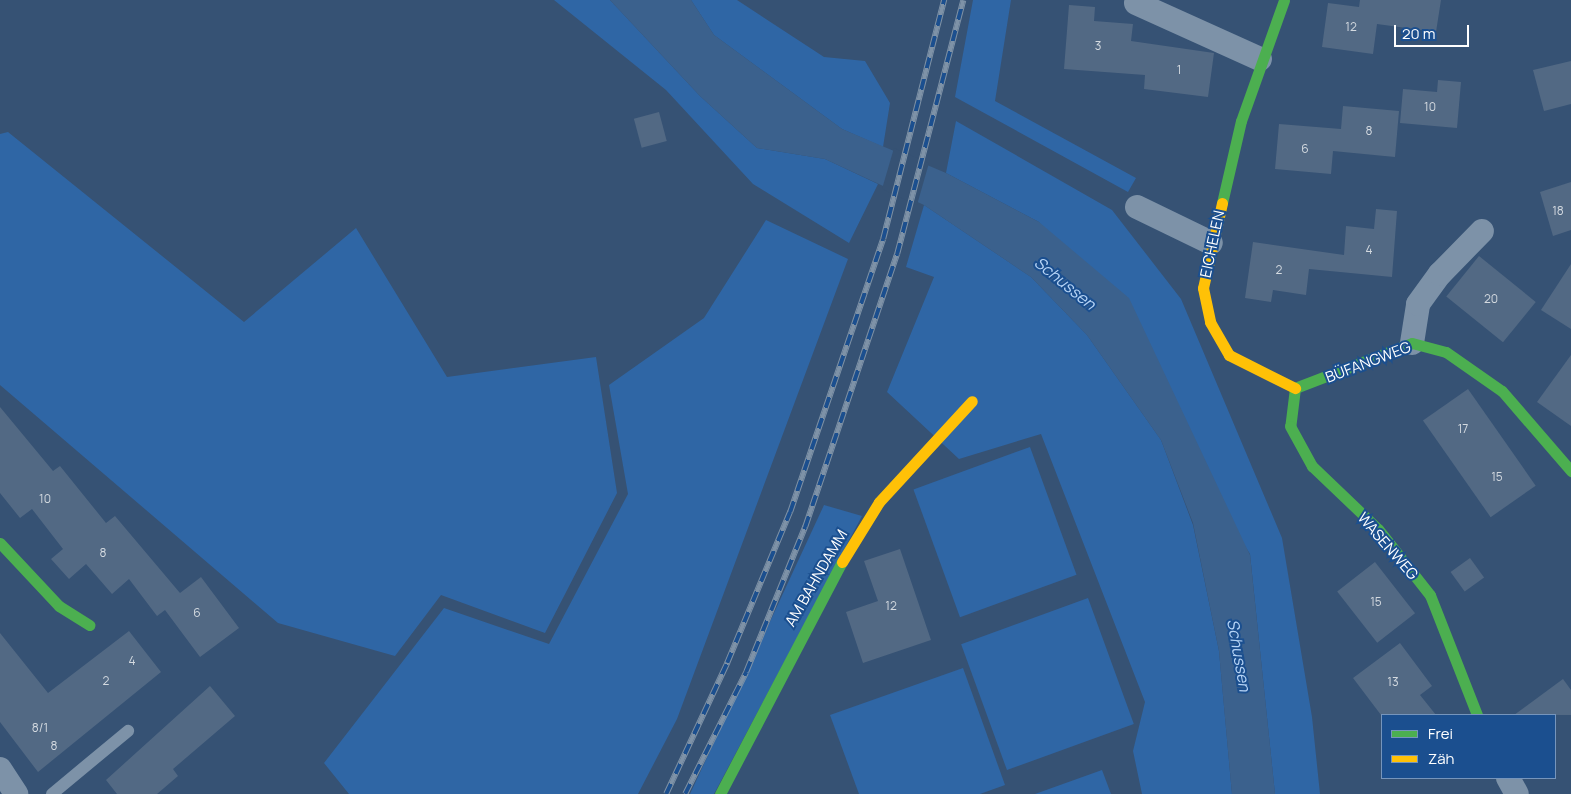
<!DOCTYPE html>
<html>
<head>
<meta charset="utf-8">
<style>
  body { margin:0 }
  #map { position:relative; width:1571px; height:794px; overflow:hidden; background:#365274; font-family:Manrope,sans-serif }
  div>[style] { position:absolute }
  .green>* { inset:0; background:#2f66a5; transform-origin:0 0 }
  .water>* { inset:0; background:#3b618d }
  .pier>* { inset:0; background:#365274 }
  .building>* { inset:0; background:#526984; transform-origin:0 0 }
  .lane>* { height:12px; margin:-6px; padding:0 6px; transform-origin:6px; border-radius:6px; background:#7d92a8 }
  .street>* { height:24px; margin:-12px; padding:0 12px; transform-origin:12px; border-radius:12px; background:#7d92a8 }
  .fast>* { height:11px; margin:-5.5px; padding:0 5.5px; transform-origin:5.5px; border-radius:5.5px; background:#4caf50 }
  .slow>* { height:11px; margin:-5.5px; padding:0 5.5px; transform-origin:5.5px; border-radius:5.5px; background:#ffc107 }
  .rail>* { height:5.5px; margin-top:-2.75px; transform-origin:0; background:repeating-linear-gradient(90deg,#1b4f8f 0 11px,#7e92a7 0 22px); box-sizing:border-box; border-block:1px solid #7e92a7 }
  span { translate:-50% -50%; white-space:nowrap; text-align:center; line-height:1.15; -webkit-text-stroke:4px #1b4f8f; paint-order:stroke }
  .number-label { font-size:12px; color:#d4dae0 }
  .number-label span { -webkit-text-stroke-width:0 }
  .street-label { font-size:15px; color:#fff }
  .water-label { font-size:16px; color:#b5d3f5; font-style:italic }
  .legend { position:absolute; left:1381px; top:714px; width:175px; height:65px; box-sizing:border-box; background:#1b4f8f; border:1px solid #7695bc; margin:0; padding:6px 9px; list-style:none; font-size:15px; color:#fff }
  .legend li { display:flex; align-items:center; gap:10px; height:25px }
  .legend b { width:25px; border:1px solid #7695bc }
  .scale { position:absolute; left:1394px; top:25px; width:75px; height:22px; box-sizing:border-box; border:2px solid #fff; border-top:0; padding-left:6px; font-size:15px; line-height:18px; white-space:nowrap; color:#fff; -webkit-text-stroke:4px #1b4f8f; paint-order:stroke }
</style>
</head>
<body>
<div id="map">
  <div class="green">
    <div style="clip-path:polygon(554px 0,610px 0,700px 96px,757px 148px,825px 159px,878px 184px,849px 243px,753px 184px,666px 90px)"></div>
    <div style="clip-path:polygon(691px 0,737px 0,824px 57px,865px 61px,890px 103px,883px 147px,842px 129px,714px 35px)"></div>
    <div style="clip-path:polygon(973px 0,1011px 0,995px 101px,1136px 178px,1128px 192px,955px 97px)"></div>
    <div style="clip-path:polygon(956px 121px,1112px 210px,1181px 299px,1282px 538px,1312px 717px,1320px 794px,1275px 794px,1250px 554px,1039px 222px,946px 173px)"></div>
    <div style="clip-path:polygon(8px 132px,244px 322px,356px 228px,447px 377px,596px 357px,617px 493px,545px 633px,441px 595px,395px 656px,278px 623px,0 385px,0 134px)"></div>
    <div style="clip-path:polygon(924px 205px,1031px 277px,1087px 335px,1161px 440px,1193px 525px,1219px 651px,1232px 794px,1142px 794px,1133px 751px,1145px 702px,1041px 434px,959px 459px,887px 392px,934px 277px,906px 267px)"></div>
    <div style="clip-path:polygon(766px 220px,848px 259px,677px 719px,638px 794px,349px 794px,324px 763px,444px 608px,549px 644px,628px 494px,609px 385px,704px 318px)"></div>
    <div style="left:1030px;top:447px;width:136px;height:124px;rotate:70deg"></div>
    <div style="clip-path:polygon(824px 505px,862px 516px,714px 794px,690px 794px)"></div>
    <div style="left:1088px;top:598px;width:134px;height:135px;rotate:70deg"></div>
    <div style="clip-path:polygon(963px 668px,1005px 785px,980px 794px,859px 794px,830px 715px)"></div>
    <div style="clip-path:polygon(1102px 770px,1111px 794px,1035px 794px)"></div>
  </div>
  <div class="water">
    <div style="clip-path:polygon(610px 0,691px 0,714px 35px,842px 129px,946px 173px,1039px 222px,1129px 298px,1250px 555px,1275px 794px,1232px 794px,1219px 651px,1193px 523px,1161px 440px,1087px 335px,1031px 277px,924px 205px,825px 159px,757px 148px,700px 96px)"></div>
  </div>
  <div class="pier">
    <div style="clip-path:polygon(894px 148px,929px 163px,917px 205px,882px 189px)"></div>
  </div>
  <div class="building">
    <div style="clip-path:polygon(1360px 0,1441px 0,1436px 32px,1377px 24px,1373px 54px,1322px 47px,1328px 3px,1359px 7px)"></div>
    <div style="clip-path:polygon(1069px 5px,1095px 7px,1094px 21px,1133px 24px,1131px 41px,1214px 53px,1208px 97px,1144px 89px,1145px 75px,1064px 69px)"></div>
    <div style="clip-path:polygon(1571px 61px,1571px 104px,1544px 111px,1533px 70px)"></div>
    <div style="clip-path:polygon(1438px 80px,1461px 82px,1457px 128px,1400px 123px,1403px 89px,1437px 92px)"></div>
    <div style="clip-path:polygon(1343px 106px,1399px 111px,1395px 157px,1333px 151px,1331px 174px,1275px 169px,1279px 124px,1341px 129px)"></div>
    <div style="left:659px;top:112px;width:30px;height:26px;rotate:75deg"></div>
    <div style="clip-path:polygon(1571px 182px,1571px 230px,1553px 236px,1540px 192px)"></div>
    <div style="clip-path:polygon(1376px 209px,1397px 211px,1392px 277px,1309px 269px,1306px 295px,1273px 290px,1271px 302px,1245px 298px,1253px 242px,1344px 255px,1346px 226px,1374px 229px)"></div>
    <div style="left:1479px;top:256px;width:73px;height:52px;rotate:39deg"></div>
    <div style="clip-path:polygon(1571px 264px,1571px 329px,1541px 310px)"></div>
    <div style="clip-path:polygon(1571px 355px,1571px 426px,1537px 402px)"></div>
    <div style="left:1468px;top:389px;width:118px;height:55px;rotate:55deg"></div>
    <div style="clip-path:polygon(0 407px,53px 471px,60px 466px,106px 523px,115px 516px,180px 593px,201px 577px,239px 628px,200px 657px,165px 610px,157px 616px,129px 579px,112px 594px,86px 564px,69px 579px,51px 559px,63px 549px,32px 509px,20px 518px,0 493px)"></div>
    <div style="clip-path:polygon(900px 549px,931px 640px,863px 663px,846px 612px,878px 601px,864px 561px)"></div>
    <div style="left:1470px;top:558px;width:24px;height:24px;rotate:54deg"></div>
    <div style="left:1375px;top:562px;width:65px;height:48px;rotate:52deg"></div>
    <div style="clip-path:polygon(129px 631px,161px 672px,38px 772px,0 722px,0 633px,48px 693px)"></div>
    <div style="clip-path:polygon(1400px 643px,1432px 686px,1420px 695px,1436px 715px,1381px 715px,1353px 678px)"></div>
    <div style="clip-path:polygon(1563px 679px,1571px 690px,1571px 715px,1514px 715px)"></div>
    <div style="clip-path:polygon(210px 686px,235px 716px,173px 769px,178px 776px,157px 794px,117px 794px,106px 780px)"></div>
  </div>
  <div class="lane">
    <div style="left:52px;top:794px;width:99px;rotate:-39.7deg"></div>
  </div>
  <div class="street">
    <div style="left:1136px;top:3px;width:136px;rotate:24.3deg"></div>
    <div style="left:1137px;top:207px;width:82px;rotate:25.9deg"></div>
    <div style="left:1412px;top:343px;width:39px;rotate:-81deg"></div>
    <div style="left:1418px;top:304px;width:37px;rotate:-54deg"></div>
    <div style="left:1440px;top:274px;width:60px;rotate:-45.7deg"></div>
    <div style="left:0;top:769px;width:30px;rotate:57deg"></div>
    <div style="left:1508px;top:778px;width:18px;rotate:61deg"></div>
  </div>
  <div class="fast">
    <div style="left:1222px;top:203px;width:84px;rotate:-77deg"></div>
    <div style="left:1241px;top:121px;width:128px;rotate:-70.4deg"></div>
    <div style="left:1295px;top:388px;width:38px;rotate:97deg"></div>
    <div style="left:1290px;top:426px;width:46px;rotate:61.2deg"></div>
    <div style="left:1312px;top:466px;width:91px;rotate:43.7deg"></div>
    <div style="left:1378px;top:529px;width:84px;rotate:51.8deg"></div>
    <div style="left:1430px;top:595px;width:129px;rotate:68.6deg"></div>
    <div style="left:1295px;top:388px;width:125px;rotate:-21deg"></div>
    <div style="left:1412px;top:343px;width:35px;rotate:15deg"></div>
    <div style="left:1446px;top:352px;width:68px;rotate:34.9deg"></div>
    <div style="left:1502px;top:391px;width:106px;rotate:49.2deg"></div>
    <div style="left:0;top:543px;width:86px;rotate:46.9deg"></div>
    <div style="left:59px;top:606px;width:36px;rotate:32deg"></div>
    <div style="left:720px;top:794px;width:262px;rotate:-62.3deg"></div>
  </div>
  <div class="slow">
    <div style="left:1222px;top:203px;width:87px;rotate:102.6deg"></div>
    <div style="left:1203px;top:288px;width:35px;rotate:78deg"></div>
    <div style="left:1210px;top:322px;width:38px;rotate:60deg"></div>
    <div style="left:1229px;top:355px;width:74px;rotate:26.6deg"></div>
    <div style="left:842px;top:562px;width:70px;rotate:-58.3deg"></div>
    <div style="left:879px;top:502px;width:137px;rotate:-47.4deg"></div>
  </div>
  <div class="rail">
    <div style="left:666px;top:794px;width:145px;rotate:-65deg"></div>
    <div style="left:727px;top:663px;width:164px;rotate:-67.4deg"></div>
    <div style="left:790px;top:512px;width:288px;rotate:-71.2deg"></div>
    <div style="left:883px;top:239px;width:247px;rotate:-75.7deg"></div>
    <div style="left:685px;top:794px;width:136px;rotate:-63.4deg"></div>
    <div style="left:746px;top:672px;width:157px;rotate:-67.9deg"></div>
    <div style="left:805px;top:527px;width:288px;rotate:-71.4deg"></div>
    <div style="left:897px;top:254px;width:262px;rotate:-75.4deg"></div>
  </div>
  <div class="number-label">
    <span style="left:1351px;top:27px">12</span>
    <span style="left:1098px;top:46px">3</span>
    <span style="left:1179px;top:70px">1</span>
    <span style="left:1430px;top:107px">10</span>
    <span style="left:1369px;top:131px">8</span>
    <span style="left:1305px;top:149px">6</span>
    <span style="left:1558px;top:211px">18</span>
    <span style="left:1369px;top:250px">4</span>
    <span style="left:1279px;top:270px">2</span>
    <span style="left:1491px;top:299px">20</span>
    <span style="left:1463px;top:429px">17</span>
    <span style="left:1497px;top:477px">15</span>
    <span style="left:45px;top:499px">10</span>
    <span style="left:103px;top:553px">8</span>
    <span style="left:1376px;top:602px">15</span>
    <span style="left:891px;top:606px">12</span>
    <span style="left:197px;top:613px">6</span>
    <span style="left:132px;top:661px">4</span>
    <span style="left:106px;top:681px">2</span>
    <span style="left:1393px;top:682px">13</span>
    <span style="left:40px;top:728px">8/1</span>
    <span style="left:54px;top:746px">8</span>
  </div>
  <div class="street-label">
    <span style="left:1212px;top:244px;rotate:-78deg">EICHELEN</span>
    <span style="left:1368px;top:362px;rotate:-21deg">BÜFANGWEG</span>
    <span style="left:1388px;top:546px;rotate:49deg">WASENWEG</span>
    <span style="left:816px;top:578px;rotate:-60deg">AM BAHNDAMM</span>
  </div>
  <div class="water-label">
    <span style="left:1065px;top:283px;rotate:39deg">Schussen</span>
    <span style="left:1239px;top:655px;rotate:80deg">Schussen</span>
  </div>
  <ul class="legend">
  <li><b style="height:6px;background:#4caf50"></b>Frei</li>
  <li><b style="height:6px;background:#ffc107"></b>Zäh</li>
  </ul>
  <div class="scale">20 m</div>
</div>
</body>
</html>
